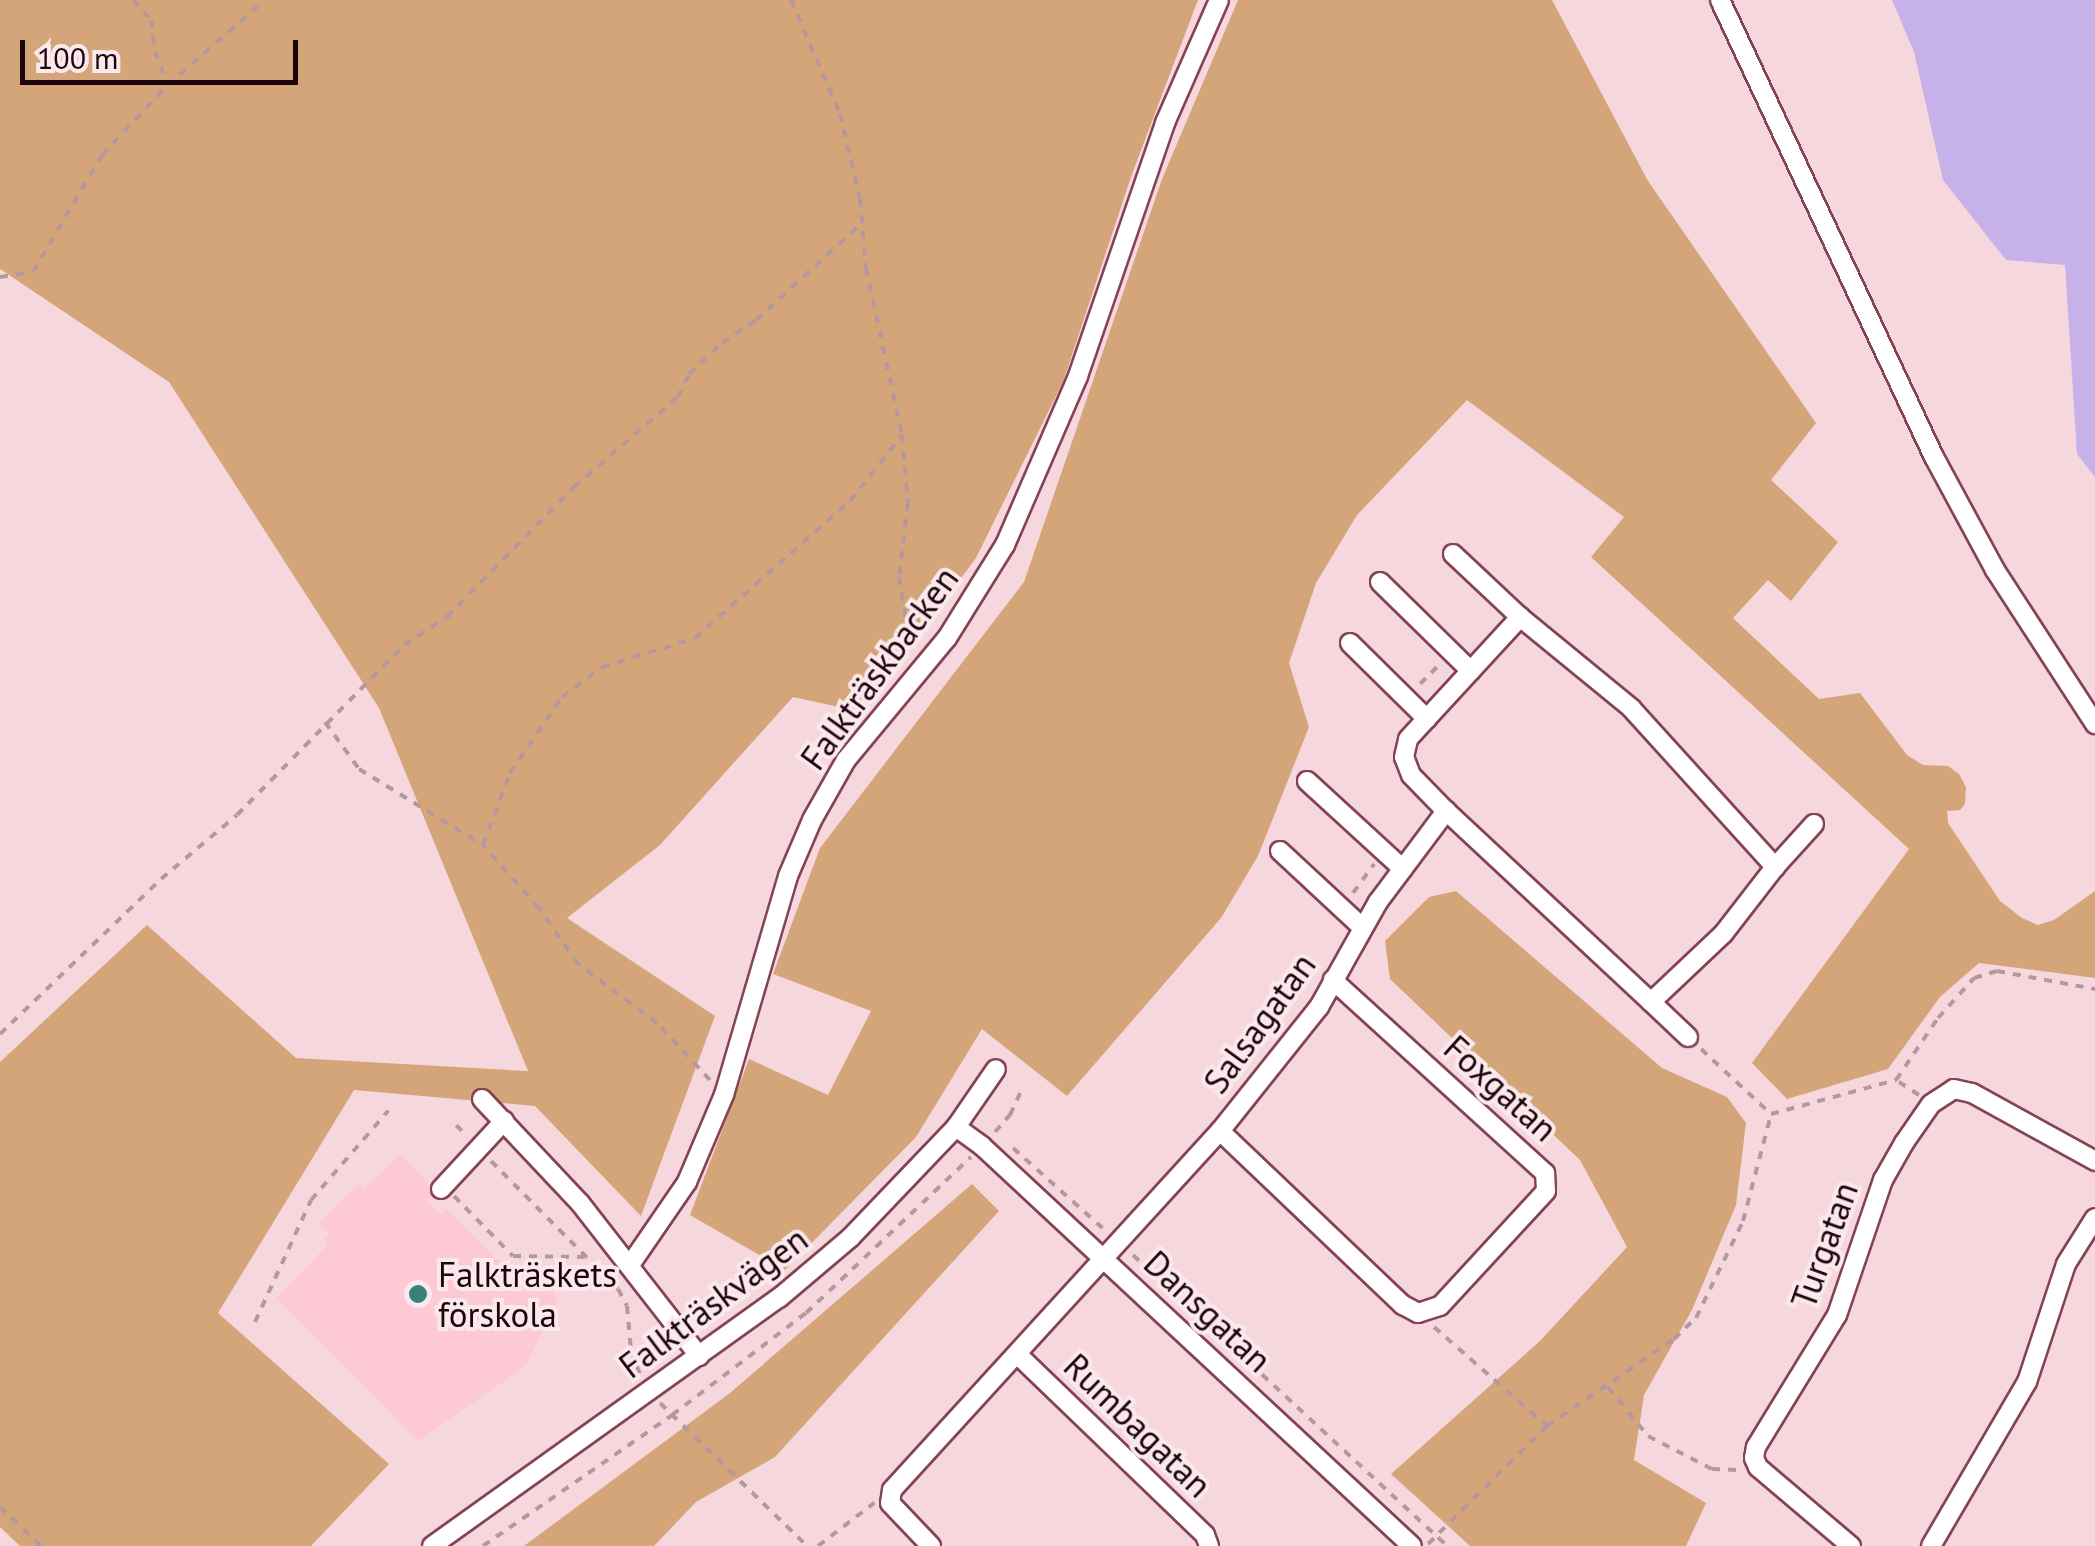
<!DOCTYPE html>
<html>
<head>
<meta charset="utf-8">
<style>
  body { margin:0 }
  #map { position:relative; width:2095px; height:1546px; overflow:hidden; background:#f7d7de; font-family:"PT Sans",sans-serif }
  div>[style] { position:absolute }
  .built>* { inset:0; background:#fdc9d5 }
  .forest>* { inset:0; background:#d5a57a }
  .water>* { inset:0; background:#c7b1e9 }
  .path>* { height:4px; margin-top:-2px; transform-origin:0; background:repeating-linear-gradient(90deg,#b5979e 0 8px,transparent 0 16px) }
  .roads { filter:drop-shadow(2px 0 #844356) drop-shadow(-2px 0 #844356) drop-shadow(0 2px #844356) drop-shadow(0 -2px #844356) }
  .minor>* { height:18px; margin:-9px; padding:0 9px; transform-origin:9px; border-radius:9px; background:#fff }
  .dots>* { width:28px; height:28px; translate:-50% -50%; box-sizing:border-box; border:5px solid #f9e9ec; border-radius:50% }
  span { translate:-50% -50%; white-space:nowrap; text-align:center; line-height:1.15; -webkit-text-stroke:8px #f9e9ec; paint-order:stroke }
  .street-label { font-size:35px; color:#1e050d }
  .poi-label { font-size:35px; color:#1e050d }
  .left { translate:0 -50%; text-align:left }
  .scale { position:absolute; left:20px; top:40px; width:278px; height:45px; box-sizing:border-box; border:5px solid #1e050d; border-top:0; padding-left:12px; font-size:30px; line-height:35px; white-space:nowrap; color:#1e050d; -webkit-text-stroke:8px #f9e9ec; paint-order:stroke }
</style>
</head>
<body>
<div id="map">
  <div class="built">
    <div style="clip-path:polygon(400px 1154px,436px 1191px,426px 1201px,442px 1215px,446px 1209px,495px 1258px,553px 1290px,557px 1300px,526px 1366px,418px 1441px,277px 1298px,327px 1245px,324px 1240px,330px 1234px,319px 1223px,358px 1184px,364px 1189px)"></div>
  </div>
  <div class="forest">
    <div style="clip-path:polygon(0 0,1198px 0,1132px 174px,1063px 382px,976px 558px,862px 712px,793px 697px,660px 845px,567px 918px,715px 1016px,641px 1216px,535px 1106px,354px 1090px,218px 1313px,389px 1464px,311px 1546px,20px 1546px,0 1527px,0 1062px,147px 925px,296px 1058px,528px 1071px,379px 708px,169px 382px,0 269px)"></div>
    <div style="clip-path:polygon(1238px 0,1552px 0,1648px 181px,1816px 423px,1771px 480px,1838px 542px,1791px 601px,1768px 580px,1733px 618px,1819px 699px,1860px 693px,1907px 755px,1923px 765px,1948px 766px,1959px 774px,1966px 787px,1965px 804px,1960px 810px,1947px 811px,1948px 823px,2000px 901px,2022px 918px,2038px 925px,2054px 920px,2095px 891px,2095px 978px,1979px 963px,1940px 997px,1888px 1069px,1787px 1099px,1752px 1063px,1909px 849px,1591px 557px,1624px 517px,1467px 400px,1357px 515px,1316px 583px,1289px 663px,1309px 727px,1258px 856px,1221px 918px,1067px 1096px,982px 1029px,916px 1137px,785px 1270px,690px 1215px,749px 1059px,828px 1095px,871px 1011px,773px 974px,820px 848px,1024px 582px,1162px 179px)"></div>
    <div style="clip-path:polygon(1456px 891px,1662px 1068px,1727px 1097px,1746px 1123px,1736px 1205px,1692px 1310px,1644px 1395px,1634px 1460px,1706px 1503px,1686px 1546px,1470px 1546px,1391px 1474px,1540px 1341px,1627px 1247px,1580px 1160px,1390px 979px,1385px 941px,1429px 897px)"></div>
    <div style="clip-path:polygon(972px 1184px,999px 1211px,775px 1457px,696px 1502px,654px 1546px,524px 1546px,730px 1393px)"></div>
  </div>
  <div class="water">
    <div style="clip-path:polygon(1892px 0,2095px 0,2095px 477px,2077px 454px,2065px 265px,2006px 260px,1943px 180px,1914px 52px)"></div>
  </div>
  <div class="path">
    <div style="left:133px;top:0;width:27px;rotate:48deg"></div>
    <div style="left:151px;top:20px;width:31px;rotate:83deg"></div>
    <div style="left:155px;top:51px;width:36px;rotate:69deg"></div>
    <div style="left:791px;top:0;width:124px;rotate:66.7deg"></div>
    <div style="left:840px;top:114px;width:87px;rotate:76.8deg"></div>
    <div style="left:860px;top:199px;width:69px;rotate:85deg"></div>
    <div style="left:866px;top:268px;width:171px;rotate:77.8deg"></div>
    <div style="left:902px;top:435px;width:68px;rotate:85deg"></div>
    <div style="left:908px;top:503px;width:75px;rotate:96.9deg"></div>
    <div style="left:899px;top:577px;width:75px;rotate:80.8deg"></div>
    <div style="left:0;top:277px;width:33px;rotate:-9deg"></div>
    <div style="left:33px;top:272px;width:136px;rotate:-59.5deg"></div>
    <div style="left:102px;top:155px;width:96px;rotate:-46.7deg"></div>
    <div style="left:168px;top:85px;width:129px;rotate:-41.2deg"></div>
    <div style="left:1420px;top:684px;width:30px;rotate:-45deg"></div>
    <div style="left:325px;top:722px;width:58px;rotate:54.1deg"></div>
    <div style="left:359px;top:769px;width:145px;rotate:31.5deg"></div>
    <div style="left:1353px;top:893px;width:36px;rotate:-54deg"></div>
    <div style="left:0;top:1034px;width:223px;rotate:-43.9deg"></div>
    <div style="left:161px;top:879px;width:99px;rotate:-40.1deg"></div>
    <div style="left:237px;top:815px;width:238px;rotate:-45.5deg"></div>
    <div style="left:404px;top:645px;width:51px;rotate:-33.1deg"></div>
    <div style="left:447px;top:617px;width:182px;rotate:-45.7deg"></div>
    <div style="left:574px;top:487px;width:138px;rotate:-40.9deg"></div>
    <div style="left:678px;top:397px;width:25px;rotate:-64deg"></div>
    <div style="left:689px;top:374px;width:45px;rotate:-43.2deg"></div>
    <div style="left:722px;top:343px;width:41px;rotate:-34.1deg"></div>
    <div style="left:756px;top:320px;width:144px;rotate:-42.5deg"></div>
    <div style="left:1701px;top:1049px;width:96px;rotate:42.9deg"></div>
    <div style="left:710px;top:1080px;width:78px;rotate:-132.9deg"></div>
    <div style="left:657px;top:1023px;width:99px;rotate:-143.2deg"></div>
    <div style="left:578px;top:964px;width:68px;rotate:-124.9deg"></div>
    <div style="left:539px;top:908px;width:84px;rotate:-131.6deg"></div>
    <div style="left:483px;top:845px;width:77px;rotate:-69.4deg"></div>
    <div style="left:510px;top:773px;width:92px;rotate:-55.6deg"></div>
    <div style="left:562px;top:697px;width:50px;rotate:-36.9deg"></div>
    <div style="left:602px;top:667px;width:97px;rotate:-17.3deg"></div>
    <div style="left:695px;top:638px;width:207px;rotate:-41.5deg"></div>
    <div style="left:850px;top:501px;width:84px;rotate:-51.8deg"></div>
    <div style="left:1919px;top:1095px;width:27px;rotate:-147deg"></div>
    <div style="left:1896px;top:1080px;width:75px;rotate:-55.9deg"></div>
    <div style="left:1938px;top:1018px;width:54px;rotate:-48deg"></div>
    <div style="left:1974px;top:978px;width:24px;rotate:-17deg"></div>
    <div style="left:1997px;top:971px;width:100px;rotate:10.4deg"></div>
    <div style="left:1771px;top:1114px;width:130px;rotate:-15.2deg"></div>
    <div style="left:456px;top:1125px;width:16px;rotate:45deg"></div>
    <div style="left:995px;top:1132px;width:23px;rotate:-49deg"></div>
    <div style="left:1010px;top:1115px;width:29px;rotate:-65deg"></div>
    <div style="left:1013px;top:1148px;width:126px;rotate:41.8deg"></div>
    <div style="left:491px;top:1161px;width:180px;rotate:45.2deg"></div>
    <div style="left:618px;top:1289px;width:19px;rotate:62deg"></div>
    <div style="left:627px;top:1306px;width:45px;rotate:84.9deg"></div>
    <div style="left:631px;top:1351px;width:26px;rotate:69deg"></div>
    <div style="left:454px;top:1196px;width:84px;rotate:45.5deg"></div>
    <div style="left:513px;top:1256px;width:71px;rotate:0.8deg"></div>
    <div style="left:1133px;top:1255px;width:428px;rotate:42.8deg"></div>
    <div style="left:255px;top:1322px;width:134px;rotate:-65.3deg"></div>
    <div style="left:311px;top:1200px;width:118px;rotate:-49.1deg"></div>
    <div style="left:1434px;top:1327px;width:150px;rotate:41.2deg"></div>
    <div style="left:1608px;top:1387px;width:63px;rotate:50.8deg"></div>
    <div style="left:1648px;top:1436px;width:72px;rotate:27.3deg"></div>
    <div style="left:1712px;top:1469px;width:26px;rotate:2deg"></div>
    <div style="left:660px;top:1403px;width:205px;rotate:44.2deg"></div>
    <div style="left:0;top:1507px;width:57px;rotate:43.6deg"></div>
    <div style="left:1428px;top:1544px;width:168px;rotate:-44.8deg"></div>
    <div style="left:1547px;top:1426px;width:154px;rotate:-34.4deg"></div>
    <div style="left:1674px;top:1339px;width:30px;rotate:-44deg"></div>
    <div style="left:1696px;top:1318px;width:108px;rotate:-64.1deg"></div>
    <div style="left:1743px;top:1221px;width:111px;rotate:-75.3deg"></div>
    <div style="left:483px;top:1546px;width:230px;rotate:-34.7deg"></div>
    <div style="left:672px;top:1415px;width:168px;rotate:-37.3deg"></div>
    <div style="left:806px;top:1313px;width:227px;rotate:-43.4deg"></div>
    <div style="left:818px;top:1546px;width:71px;rotate:-37.5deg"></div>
  </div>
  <div class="roads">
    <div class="minor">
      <div style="left:1720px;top:0;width:505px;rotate:64.91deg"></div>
      <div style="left:1934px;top:457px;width:128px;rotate:61.6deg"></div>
      <div style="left:1995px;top:570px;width:184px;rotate:57deg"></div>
      <div style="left:1453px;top:554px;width:92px;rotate:43.2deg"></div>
      <div style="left:1380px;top:582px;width:127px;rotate:44.4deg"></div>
      <div style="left:1520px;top:617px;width:144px;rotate:39.3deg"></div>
      <div style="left:1631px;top:708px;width:215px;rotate:47.8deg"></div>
      <div style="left:1775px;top:867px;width:85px;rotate:127.8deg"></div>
      <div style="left:1723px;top:934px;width:99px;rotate:136.6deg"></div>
      <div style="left:1651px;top:1002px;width:280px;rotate:-137deg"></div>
      <div style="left:1446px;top:811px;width:50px;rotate:-134.2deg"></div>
      <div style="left:1411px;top:775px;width:19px;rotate:-111deg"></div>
      <div style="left:1404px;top:757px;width:18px;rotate:-77deg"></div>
      <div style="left:1408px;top:739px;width:166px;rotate:-47.4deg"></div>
      <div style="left:1350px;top:643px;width:108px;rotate:44.6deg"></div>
      <div style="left:1307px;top:781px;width:130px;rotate:42.5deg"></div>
      <div style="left:1280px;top:851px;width:113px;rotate:42.9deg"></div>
      <div style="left:1775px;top:867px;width:58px;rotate:-47.8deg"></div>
      <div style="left:1651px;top:1002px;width:51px;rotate:43.4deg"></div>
      <div style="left:482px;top:1099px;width:143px;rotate:46.7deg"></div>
      <div style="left:580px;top:1203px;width:194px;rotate:52.1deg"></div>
      <div style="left:956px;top:1127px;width:32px;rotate:36deg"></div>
      <div style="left:982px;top:1146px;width:587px;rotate:42.93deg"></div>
      <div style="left:1220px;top:1131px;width:253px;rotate:43.6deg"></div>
      <div style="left:1403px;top:1305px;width:17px;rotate:28deg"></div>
      <div style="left:1418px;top:1313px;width:23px;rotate:-18deg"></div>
      <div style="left:1440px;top:1306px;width:156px;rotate:-47.3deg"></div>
      <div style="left:1546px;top:1191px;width:18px;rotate:-93deg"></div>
      <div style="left:1545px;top:1173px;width:287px;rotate:-137.7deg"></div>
      <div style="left:441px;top:1189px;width:93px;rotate:-47.2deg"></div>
      <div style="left:630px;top:1265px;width:101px;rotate:-55.5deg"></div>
      <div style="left:687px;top:1182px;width:95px;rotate:-67deg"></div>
      <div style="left:724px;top:1095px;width:228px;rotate:-73.7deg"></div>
      <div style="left:788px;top:876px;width:61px;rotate:-66.8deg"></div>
      <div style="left:812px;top:820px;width:69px;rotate:-60.5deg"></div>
      <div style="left:846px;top:760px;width:158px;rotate:-50.4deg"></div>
      <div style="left:947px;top:638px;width:110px;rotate:-58.1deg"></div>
      <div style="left:1005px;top:545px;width:184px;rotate:-66.6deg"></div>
      <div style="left:1078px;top:376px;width:268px;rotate:-71deg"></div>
      <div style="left:1165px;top:123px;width:134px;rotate:-66.3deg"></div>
      <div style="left:1017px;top:1354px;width:261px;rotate:43.9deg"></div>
      <div style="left:1205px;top:1535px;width:12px;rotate:70deg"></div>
      <div style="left:432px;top:1546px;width:427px;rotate:-35.6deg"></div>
      <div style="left:779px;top:1298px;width:93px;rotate:-40.2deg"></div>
      <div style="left:850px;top:1238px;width:153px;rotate:-46.3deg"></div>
      <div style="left:956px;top:1127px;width:70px;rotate:-55.4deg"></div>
      <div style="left:931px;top:1546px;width:59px;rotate:-133.6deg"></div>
      <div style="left:890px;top:1503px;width:13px;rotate:-81deg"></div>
      <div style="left:892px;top:1490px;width:486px;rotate:-47.6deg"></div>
      <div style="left:1220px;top:1131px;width:159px;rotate:-51.4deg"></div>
      <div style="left:1319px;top:1007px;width:120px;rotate:-60.7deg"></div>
      <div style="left:1378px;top:902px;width:114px;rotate:-53.2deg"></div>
      <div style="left:1851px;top:1546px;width:122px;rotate:-139.7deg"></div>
      <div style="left:1758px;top:1467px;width:10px;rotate:-114deg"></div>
      <div style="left:1754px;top:1458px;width:11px;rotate:-80deg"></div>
      <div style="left:1756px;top:1447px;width:155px;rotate:-58.5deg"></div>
      <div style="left:1837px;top:1315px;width:143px;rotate:-71.2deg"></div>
      <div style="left:1883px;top:1180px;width:43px;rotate:-60.4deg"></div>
      <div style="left:1904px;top:1143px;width:47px;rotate:-55.3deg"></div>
      <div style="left:1931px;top:1104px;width:27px;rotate:-33deg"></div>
      <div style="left:1954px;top:1089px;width:18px;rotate:13deg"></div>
      <div style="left:1972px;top:1093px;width:141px;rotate:28.9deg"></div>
      <div style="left:1931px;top:1546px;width:190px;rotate:-59.7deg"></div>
      <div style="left:2027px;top:1382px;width:124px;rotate:-71.7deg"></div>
      <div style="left:2066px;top:1264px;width:54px;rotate:-57.8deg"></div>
    </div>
  </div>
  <div class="dots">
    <div style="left:418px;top:1294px;background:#3a8076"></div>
  </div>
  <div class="street-label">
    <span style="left:879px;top:668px;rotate:-54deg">Falkträskbacken</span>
    <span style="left:1259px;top:1023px;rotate:-54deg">Salsagatan</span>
    <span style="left:1501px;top:1088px;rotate:42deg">Foxgatan</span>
    <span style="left:1824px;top:1245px;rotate:-70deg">Turgatan</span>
    <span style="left:713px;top:1302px;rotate:-37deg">Falkträskvägen</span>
    <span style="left:1208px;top:1311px;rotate:43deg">Dansgatan</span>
    <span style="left:1138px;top:1425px;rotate:44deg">Rumbagatan</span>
  </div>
  <div class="poi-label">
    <span class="left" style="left:438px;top:1294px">Falkträskets<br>förskola</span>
  </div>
  <div class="scale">100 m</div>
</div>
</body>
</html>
